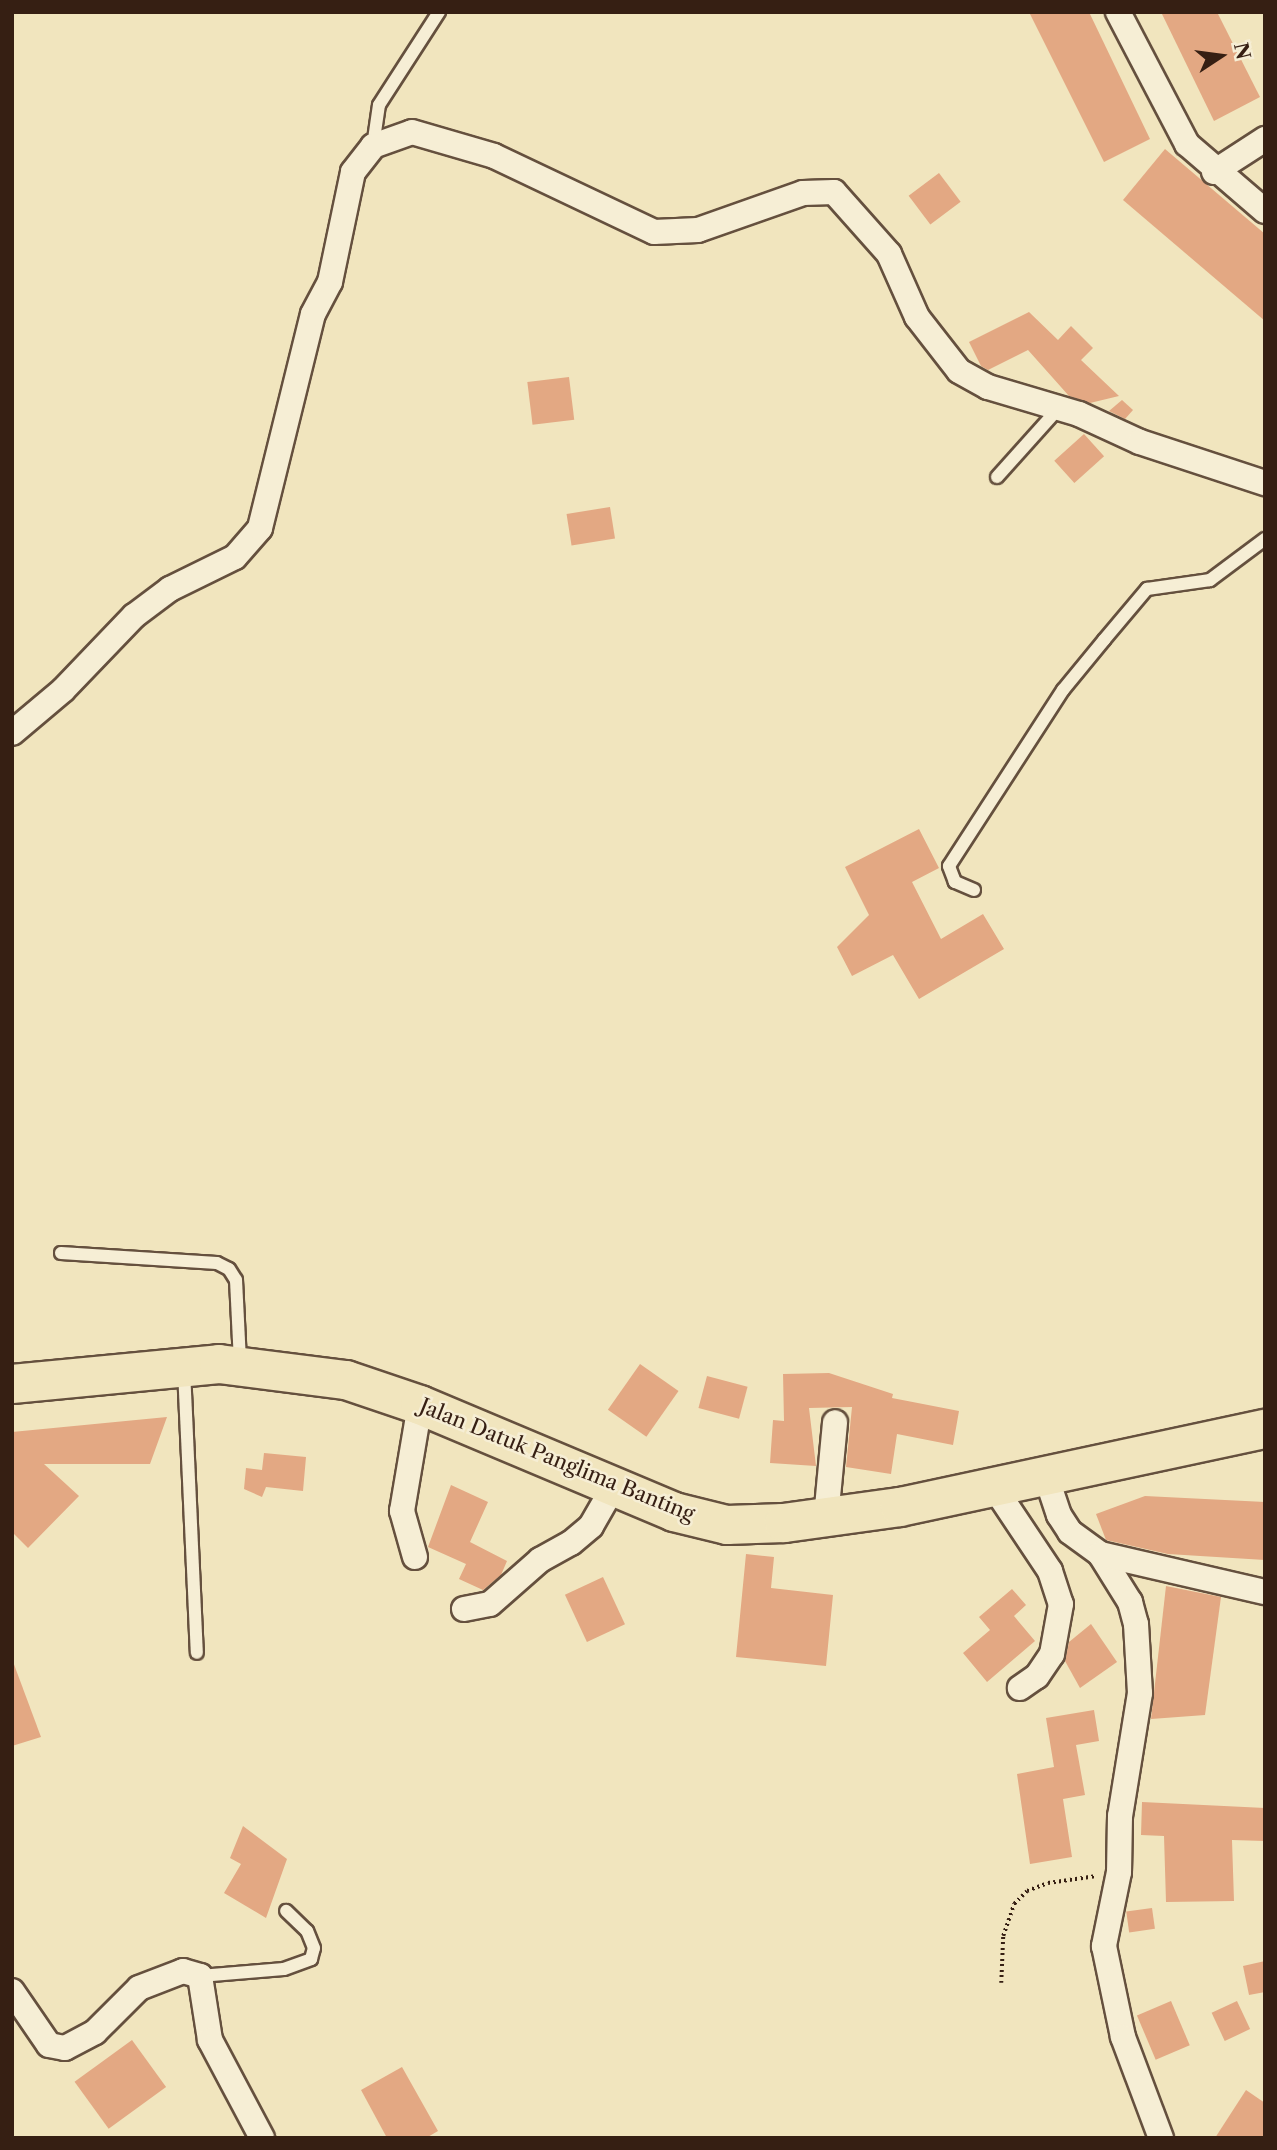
<!DOCTYPE html>
<html>
<head>
<meta charset="utf-8">
<style>
  body { margin:0 }
  #map { position:relative; width:1277px; height:2150px; overflow:hidden; background:#f1e5be; font-family:"Libre Caslon Text",serif }
  div>[style] { position:absolute }
  .building>* { inset:0; background:#e3a883; transform-origin:0 0 }
  .path>* { height:3.5px; margin-top:-1.75px; transform-origin:0; background:repeating-linear-gradient(90deg,#361f13 0 2px,transparent 0 5.5px) }
  .roads { filter:drop-shadow(2px 0 #65503e) drop-shadow(-2px 0 #65503e) drop-shadow(0 2px #65503e) drop-shadow(0 -2px #65503e) }
  .lane>* { height:12px; margin:-6px; padding:0 6px; transform-origin:6px; border-radius:6px; background:#f6eed5 }
  .street>* { height:24px; margin:-12px; padding:0 12px; transform-origin:12px; border-radius:12px; background:#f6eed5 }
  .primary>* { height:38px; margin:-19px; padding:0 19px; transform-origin:19px; border-radius:19px; background:#f1e5be }
  span { translate:-50% -50%; white-space:nowrap; text-align:center; line-height:1.15; -webkit-text-stroke:5px #f6eed5; paint-order:stroke }
  .street-label { font-size:21px; color:#361f13 }
  .frame { position:absolute; inset:0; border:14px solid #361f13; pointer-events:none }
  .north { position:absolute; left:1186px; top:21px; width:70px; height:70px; -webkit-text-stroke:5px #f6eed5; paint-order:stroke; rotate:77deg; font-size:19px; font-weight:700; line-height:28px; text-align:center; color:#361f13 }
  .north::after { content:''; display:block; margin:auto; width:24px; height:32px; background:#361f13; clip-path:polygon(50% 0,100% 100%,50% 72%,0 100%) }
</style>
</head>
<body>
<div id="map">
  <div class="building">
    <div style="clip-path:polygon(1029px 12px,1089px 12px,1150px 139px,1104px 162px)"></div>
    <div style="clip-path:polygon(1161px 12px,1217px 12px,1260px 97px,1214px 121px)"></div>
    <div style="clip-path:polygon(1165px 149px,1265px 234px,1265px 321px,1123px 200px)"></div>
    <div style="left:939px;top:173px;width:36px;height:38px;rotate:53deg"></div>
    <div style="clip-path:polygon(1029px 312px,1058px 340px,1071px 326px,1093px 348px,1081px 360px,1119px 396px,1090px 403px,1069px 396px,1028px 350px,988px 370px,981px 366px,969px 342px)"></div>
    <div style="left:569px;top:377px;width:43px;height:42px;rotate:83deg"></div>
    <div style="clip-path:polygon(1122px 400px,1133px 410px,1125px 419px,1109px 411px)"></div>
    <div style="left:1084px;top:434px;width:30px;height:40px;rotate:48deg"></div>
    <div style="left:610px;top:507px;width:32px;height:44px;rotate:81deg"></div>
    <div style="clip-path:polygon(919px 829px,939px 868px,912px 882px,941px 939px,983px 914px,1004px 949px,919px 999px,893px 955px,852px 976px,837px 947px,869px 915px,845px 867px)"></div>
    <div style="left:640px;top:1364px;width:47px;height:56px;rotate:35deg"></div>
    <div style="clip-path:polygon(829px 1373px,893px 1394px,892px 1398px,959px 1411px,953px 1445px,897px 1434px,891px 1474px,846px 1467px,852px 1407px,809px 1408px,816px 1466px,770px 1463px,773px 1420px,784px 1421px,783px 1374px)"></div>
    <div style="left:707px;top:1376px;width:42px;height:33px;rotate:15deg"></div>
    <div style="clip-path:polygon(167px 1417px,150px 1464px,44px 1464px,79px 1496px,28px 1548px,12px 1532px,12px 1432px)"></div>
    <div style="clip-path:polygon(264px 1453px,306px 1457px,303px 1491px,266px 1487px,262px 1497px,244px 1489px,246px 1468px,262px 1470px)"></div>
    <div style="clip-path:polygon(451px 1485px,488px 1502px,470px 1542px,507px 1561px,501px 1575px,483px 1590px,459px 1579px,466px 1564px,428px 1547px)"></div>
    <div style="clip-path:polygon(1145px 1496px,1265px 1502px,1265px 1560px,1168px 1554px,1106px 1540px,1096px 1514px)"></div>
    <div style="clip-path:polygon(746px 1554px,774px 1557px,771px 1588px,833px 1595px,826px 1666px,736px 1657px)"></div>
    <div style="left:603px;top:1577px;width:52px;height:42px;rotate:65deg"></div>
    <div style="clip-path:polygon(1166px 1586px,1221px 1597px,1205px 1715px,1151px 1719px)"></div>
    <div style="clip-path:polygon(1012px 1589px,1026px 1605px,1014px 1616px,1035px 1641px,987px 1682px,963px 1653px,990px 1630px,979px 1617px)"></div>
    <div style="clip-path:polygon(1091px 1624px,1117px 1662px,1080px 1688px,1065px 1661px,1069px 1642px)"></div>
    <div style="clip-path:polygon(12px 1659px,41px 1737px,12px 1746px)"></div>
    <div style="clip-path:polygon(1094px 1710px,1099px 1741px,1076px 1745px,1085px 1795px,1063px 1799px,1072px 1857px,1030px 1864px,1017px 1774px,1054px 1767px,1046px 1718px)"></div>
    <div style="clip-path:polygon(1142px 1802px,1265px 1808px,1265px 1841px,1232px 1840px,1234px 1901px,1166px 1902px,1164px 1836px,1141px 1835px)"></div>
    <div style="clip-path:polygon(243px 1826px,287px 1859px,266px 1918px,224px 1893px,241px 1864px,230px 1858px)"></div>
    <div style="left:1152px;top:1908px;width:21px;height:26px;rotate:82deg"></div>
    <div style="clip-path:polygon(1265px 1961px,1265px 1992px,1249px 1995px,1243px 1966px)"></div>
    <div style="left:1171px;top:2001px;width:48px;height:37px;rotate:67deg"></div>
    <div style="left:1237px;top:2001px;width:31px;height:28px;rotate:65deg"></div>
    <div style="left:132px;top:2040px;width:58px;height:71px;rotate:54deg"></div>
    <div style="clip-path:polygon(402px 2067px,438px 2131px,426px 2138px,387px 2138px,361px 2090px)"></div>
    <div style="clip-path:polygon(1246px 2090px,1265px 2103px,1265px 2138px,1215px 2138px)"></div>
  </div>
  <div class="path">
    <div style="left:1001px;top:1983px;width:47px;rotate:-87.6deg"></div>
    <div style="left:1003px;top:1936px;width:34px;rotate:-71deg"></div>
    <div style="left:1014px;top:1904px;width:18px;rotate:-45deg"></div>
    <div style="left:1027px;top:1891px;width:22px;rotate:-21deg"></div>
    <div style="left:1048px;top:1883px;width:49px;rotate:-8.1deg"></div>
  </div>
  <div class="roads">
    <div class="lane">
      <div style="left:373px;top:146px;width:41px;rotate:-81.7deg"></div>
      <div style="left:379px;top:105px;width:111px;rotate:-57.2deg"></div>
      <div style="left:997px;top:477px;width:91px;rotate:-48.1deg"></div>
      <div style="left:974px;top:890px;width:21px;rotate:-157deg"></div>
      <div style="left:955px;top:882px;width:17px;rotate:-111deg"></div>
      <div style="left:949px;top:866px;width:210px;rotate:-57.1deg"></div>
      <div style="left:1063px;top:690px;width:65px;rotate:-50.6deg"></div>
      <div style="left:1104px;top:640px;width:67px;rotate:-49.9deg"></div>
      <div style="left:1147px;top:589px;width:64px;rotate:-8.1deg"></div>
      <div style="left:1210px;top:580px;width:69px;rotate:-36.7deg"></div>
      <div style="left:61px;top:1253px;width:156px;rotate:3.7deg"></div>
      <div style="left:217px;top:1263px;width:13px;rotate:27deg"></div>
      <div style="left:229px;top:1269px;width:13px;rotate:58deg"></div>
      <div style="left:236px;top:1280px;width:83px;rotate:87.2deg"></div>
      <div style="left:184px;top:1370px;width:283px;rotate:87.4deg"></div>
      <div style="left:200px;top:1976px;width:84px;rotate:-4.8deg"></div>
      <div style="left:284px;top:1969px;width:29px;rotate:-20deg"></div>
      <div style="left:311px;top:1959px;width:11px;rotate:-75deg"></div>
      <div style="left:314px;top:1948px;width:18px;rotate:-112deg"></div>
      <div style="left:307px;top:1931px;width:29px;rotate:-136deg"></div>
    </div>
    <div class="street">
      <div style="left:1118px;top:12px;width:149px;rotate:62.4deg"></div>
      <div style="left:1187px;top:144px;width:103px;rotate:40.7deg"></div>
      <div style="left:1214px;top:172px;width:61px;rotate:-32.9deg"></div>
      <div style="left:12px;top:733px;width:67px;rotate:-40.1deg"></div>
      <div style="left:63px;top:690px;width:103px;rotate:-46.2deg"></div>
      <div style="left:134px;top:616px;width:45px;rotate:-36.9deg"></div>
      <div style="left:170px;top:589px;width:72px;rotate:-26.2deg"></div>
      <div style="left:235px;top:557px;width:38px;rotate:-49deg"></div>
      <div style="left:260px;top:528px;width:220px;rotate:-76.1deg"></div>
      <div style="left:313px;top:314px;width:36px;rotate:-62deg"></div>
      <div style="left:330px;top:282px;width:112px;rotate:-78.2deg"></div>
      <div style="left:353px;top:172px;width:33px;rotate:-52deg"></div>
      <div style="left:373px;top:146px;width:41px;rotate:-19.7deg"></div>
      <div style="left:412px;top:132px;width:85px;rotate:16.3deg"></div>
      <div style="left:494px;top:156px;width:177px;rotate:25.4deg"></div>
      <div style="left:654px;top:232px;width:44px;rotate:-2.6deg"></div>
      <div style="left:698px;top:230px;width:111px;rotate:-19.4deg"></div>
      <div style="left:803px;top:193px;width:31px;rotate:-2deg"></div>
      <div style="left:834px;top:192px;width:83px;rotate:48.4deg"></div>
      <div style="left:889px;top:254px;width:69px;rotate:66deg"></div>
      <div style="left:917px;top:317px;width:68px;rotate:52.1deg"></div>
      <div style="left:959px;top:371px;width:33px;rotate:29deg"></div>
      <div style="left:988px;top:387px;width:95px;rotate:16.5deg"></div>
      <div style="left:1079px;top:414px;width:67px;rotate:24.7deg"></div>
      <div style="left:1140px;top:442px;width:132px;rotate:18.2deg"></div>
      <div style="left:1046px;top:1476px;width:41px;rotate:71.6deg"></div>
      <div style="left:1059px;top:1515px;width:20px;rotate:57deg"></div>
      <div style="left:1070px;top:1532px;width:37px;rotate:36deg"></div>
      <div style="left:1100px;top:1554px;width:57px;rotate:58deg"></div>
      <div style="left:1130px;top:1602px;width:23px;rotate:75deg"></div>
      <div style="left:1136px;top:1624px;width:69px;rotate:86.7deg"></div>
      <div style="left:1140px;top:1693px;width:125px;rotate:99.2deg"></div>
      <div style="left:1120px;top:1816px;width:56px;rotate:91deg"></div>
      <div style="left:1119px;top:1872px;width:76px;rotate:101.5deg"></div>
      <div style="left:1104px;top:1946px;width:93px;rotate:78.2deg"></div>
      <div style="left:1123px;top:2037px;width:108px;rotate:69.4deg"></div>
      <div style="left:994px;top:1487px;width:101px;rotate:56.3deg"></div>
      <div style="left:1050px;top:1571px;width:35px;rotate:72deg"></div>
      <div style="left:1061px;top:1604px;width:51px;rotate:100.2deg"></div>
      <div style="left:1052px;top:1654px;width:27px;rotate:124deg"></div>
      <div style="left:1037px;top:1676px;width:21px;rotate:145deg"></div>
      <div style="left:826px;top:1518px;width:96px;rotate:-84.6deg"></div>
      <div style="left:1100px;top:1554px;width:169px;rotate:13deg"></div>
      <div style="left:415px;top:1557px;width:48px;rotate:-105.8deg"></div>
      <div style="left:402px;top:1511px;width:108px;rotate:-80.4deg"></div>
      <div style="left:464px;top:1609px;width:26px;rotate:-11deg"></div>
      <div style="left:490px;top:1604px;width:67px;rotate:-41.3deg"></div>
      <div style="left:540px;top:1560px;width:35px;rotate:-29deg"></div>
      <div style="left:571px;top:1543px;width:26px;rotate:-40deg"></div>
      <div style="left:591px;top:1526px;width:46px;rotate:-60.1deg"></div>
      <div style="left:12px;top:1991px;width:65px;rotate:55.6deg"></div>
      <div style="left:49px;top:2045px;width:16px;rotate:11deg"></div>
      <div style="left:65px;top:2048px;width:34px;rotate:-28deg"></div>
      <div style="left:95px;top:2032px;width:62px;rotate:-45deg"></div>
      <div style="left:139px;top:1988px;width:47px;rotate:-21.1deg"></div>
      <div style="left:183px;top:1971px;width:18px;rotate:16deg"></div>
      <div style="left:200px;top:1976px;width:65px;rotate:81.1deg"></div>
      <div style="left:210px;top:2040px;width:111px;rotate:62deg"></div>
    </div>
    <div class="primary">
      <div style="left:12px;top:1384px;width:208px;rotate:-5.5deg"></div>
      <div style="left:219px;top:1364px;width:128px;rotate:7.2deg"></div>
      <div style="left:346px;top:1380px;width:78px;rotate:18.7deg"></div>
      <div style="left:420px;top:1405px;width:276px;rotate:22.8deg"></div>
      <div style="left:674px;top:1512px;width:55px;rotate:13.8deg"></div>
      <div style="left:727px;top:1525px;width:57px;rotate:-2deg"></div>
      <div style="left:784px;top:1523px;width:117px;rotate:-7.9deg"></div>
      <div style="left:900px;top:1507px;width:373px;rotate:-12.1deg"></div>
    </div>
  </div>
  <div class="street-label">
    <span style="left:557px;top:1460px;rotate:22deg">Jalan Datuk Panglima Banting</span>
  </div>
  <div class="frame"></div>
  <div class="north">N</div>
</div>
</body>
</html>
